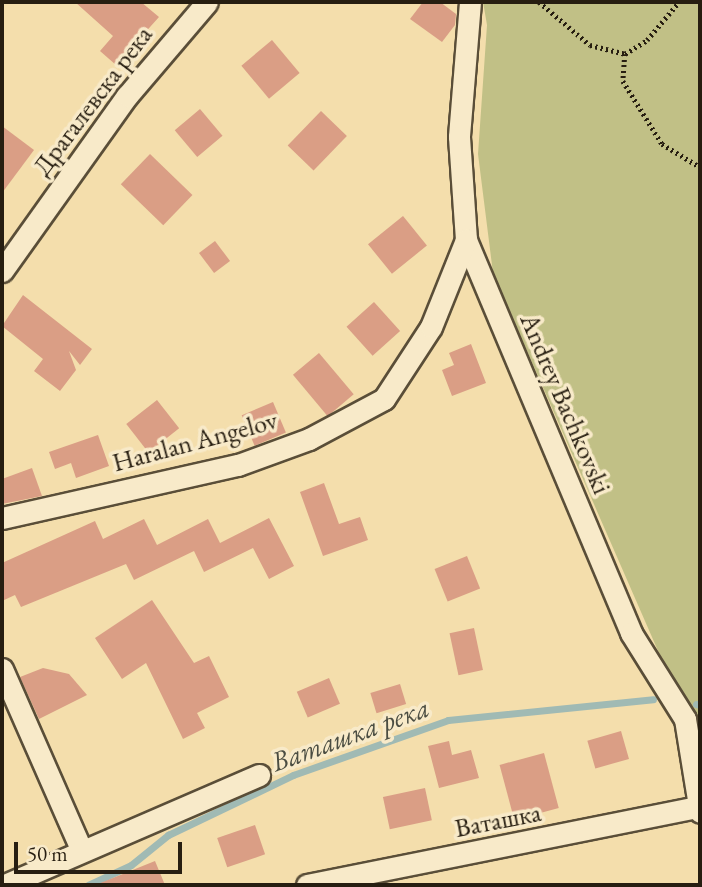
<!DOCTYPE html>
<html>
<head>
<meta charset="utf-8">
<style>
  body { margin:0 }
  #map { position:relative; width:702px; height:887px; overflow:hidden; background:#f4deac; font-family:"EB Garamond",serif }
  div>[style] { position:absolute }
  .green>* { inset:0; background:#c1c086 }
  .stream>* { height:7px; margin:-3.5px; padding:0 3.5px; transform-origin:3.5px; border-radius:3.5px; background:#a0bab4 }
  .building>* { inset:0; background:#da9e85; transform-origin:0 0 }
  .path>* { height:4.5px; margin-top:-2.25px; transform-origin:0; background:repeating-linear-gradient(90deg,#271e11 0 2px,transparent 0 5.5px) }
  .roads { filter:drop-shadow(2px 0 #5a4e38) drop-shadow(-2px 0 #5a4e38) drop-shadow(0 2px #5a4e38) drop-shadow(0 -2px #5a4e38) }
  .street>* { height:21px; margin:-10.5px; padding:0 10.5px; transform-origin:10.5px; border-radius:10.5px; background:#f8eac9 }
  span { translate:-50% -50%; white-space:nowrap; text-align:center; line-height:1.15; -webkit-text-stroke:7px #f8eac9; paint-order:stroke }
  .street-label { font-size:26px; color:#271e11 }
  .water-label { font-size:28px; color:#4b4d42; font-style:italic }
  .frame { position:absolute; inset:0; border:4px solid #271e11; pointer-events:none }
  .scale { position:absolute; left:14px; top:842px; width:168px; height:32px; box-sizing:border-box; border:4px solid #271e11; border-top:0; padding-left:9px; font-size:21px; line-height:24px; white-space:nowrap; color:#271e11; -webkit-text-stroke:5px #f8eac9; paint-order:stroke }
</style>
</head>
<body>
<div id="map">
  <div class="green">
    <div style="clip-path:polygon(483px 2px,700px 2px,700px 747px,493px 273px,478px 154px,487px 25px)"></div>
  </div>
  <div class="stream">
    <div style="left:696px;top:704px;width:4px;rotate:14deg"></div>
    <div style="left:88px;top:885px;width:47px;rotate:-24.9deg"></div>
    <div style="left:131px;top:865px;width:48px;rotate:-39deg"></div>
    <div style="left:168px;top:835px;width:139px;rotate:-25.6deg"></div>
    <div style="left:293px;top:775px;width:164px;rotate:-19.5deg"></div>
    <div style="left:448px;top:720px;width:206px;rotate:-5.8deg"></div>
  </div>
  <div class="building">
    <div style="clip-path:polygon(75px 2px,141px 2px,159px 17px,116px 65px,100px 51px,113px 36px)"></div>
    <div style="clip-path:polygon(423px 2px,440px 2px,456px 14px,455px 25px,442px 42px,410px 19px)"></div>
    <div style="left:272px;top:40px;width:43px;height:40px;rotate:50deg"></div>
    <div style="left:200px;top:109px;width:35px;height:33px;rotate:50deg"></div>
    <div style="left:321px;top:111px;width:36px;height:48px;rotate:44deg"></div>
    <div style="clip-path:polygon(2px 126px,34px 150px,2px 193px)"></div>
    <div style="left:150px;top:154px;width:59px;height:42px;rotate:44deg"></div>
    <div style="left:403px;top:216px;width:38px;height:45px;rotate:51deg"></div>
    <div style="left:215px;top:241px;width:25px;height:20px;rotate:53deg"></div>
    <div style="clip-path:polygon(23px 295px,92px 349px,80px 365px,69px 351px,76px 370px,60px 391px,34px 371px,43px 359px,2px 326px)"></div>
    <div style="left:374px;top:302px;width:39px;height:37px;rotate:48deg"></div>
    <div style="clip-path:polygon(471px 344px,486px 383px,452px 396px,442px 370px,454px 365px,449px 353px)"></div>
    <div style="left:319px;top:353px;width:54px;height:34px;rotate:50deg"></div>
    <div style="left:157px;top:400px;width:36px;height:39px;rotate:52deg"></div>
    <div style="left:273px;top:402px;width:33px;height:34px;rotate:67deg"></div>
    <div style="clip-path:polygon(98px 435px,109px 466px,76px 478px,71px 463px,55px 469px,49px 452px)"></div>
    <div style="clip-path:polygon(32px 468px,42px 496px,2px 504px,2px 479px)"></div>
    <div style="clip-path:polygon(324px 483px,339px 524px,360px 517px,368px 540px,323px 556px,300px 492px)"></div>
    <div style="clip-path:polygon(269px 518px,294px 566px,269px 579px,253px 548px,204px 572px,194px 551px,134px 580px,126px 564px,21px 607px,15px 595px,2px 601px,2px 563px,95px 521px,103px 539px,144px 519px,157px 545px,208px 519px,220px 543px)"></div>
    <div style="left:467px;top:556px;width:35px;height:35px;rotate:68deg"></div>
    <div style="clip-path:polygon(152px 600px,194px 663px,209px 656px,229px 697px,197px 713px,205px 728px,183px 739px,146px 663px,122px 679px,95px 638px)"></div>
    <div style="left:474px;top:628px;width:43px;height:25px;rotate:78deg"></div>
    <div style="clip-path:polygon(43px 668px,69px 674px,87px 695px,39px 719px,20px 677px)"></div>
    <div style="left:329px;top:678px;width:28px;height:35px;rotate:67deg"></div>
    <div style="left:400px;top:684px;width:21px;height:31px;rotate:73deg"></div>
    <div style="left:621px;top:731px;width:29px;height:35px;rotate:74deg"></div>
    <div style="clip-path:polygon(449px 741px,452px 755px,471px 750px,479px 778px,439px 788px,428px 746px)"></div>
    <div style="left:544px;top:753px;width:57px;height:46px;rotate:75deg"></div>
    <div style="left:425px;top:788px;width:33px;height:43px;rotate:78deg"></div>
    <div style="left:255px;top:825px;width:31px;height:40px;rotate:71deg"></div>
    <div style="clip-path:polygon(155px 861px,165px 885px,98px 885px,98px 884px)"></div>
  </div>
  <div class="path">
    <div style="left:539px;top:2px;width:67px;rotate:40.1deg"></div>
    <div style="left:590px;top:45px;width:36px;rotate:14deg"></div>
    <div style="left:625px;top:54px;width:26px;rotate:-32deg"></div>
    <div style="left:647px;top:40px;width:50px;rotate:-49.9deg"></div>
    <div style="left:625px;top:54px;width:27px;rotate:94deg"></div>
    <div style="left:623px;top:81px;width:74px;rotate:58.2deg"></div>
    <div style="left:662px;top:144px;width:44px;rotate:31.2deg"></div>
  </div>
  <div class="roads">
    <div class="street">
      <div style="left:470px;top:2px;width:135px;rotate:94.7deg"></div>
      <div style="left:459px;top:137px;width:103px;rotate:86.1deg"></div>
      <div style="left:466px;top:240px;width:426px;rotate:67.2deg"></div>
      <div style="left:631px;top:633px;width:102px;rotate:57.9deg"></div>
      <div style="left:685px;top:719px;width:94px;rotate:80.8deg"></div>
      <div style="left:2px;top:271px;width:215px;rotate:-54.5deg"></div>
      <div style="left:127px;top:96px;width:123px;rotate:-49.6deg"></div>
      <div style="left:2px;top:518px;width:242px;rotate:-12.7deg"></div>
      <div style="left:238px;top:465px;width:76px;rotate:-20.1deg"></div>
      <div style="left:309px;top:439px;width:85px;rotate:-28.1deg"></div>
      <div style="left:384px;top:399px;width:86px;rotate:-56.9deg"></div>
      <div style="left:431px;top:327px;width:94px;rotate:-68.1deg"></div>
      <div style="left:2px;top:669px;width:197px;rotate:66.3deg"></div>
      <div style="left:5px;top:885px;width:277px;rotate:-23.4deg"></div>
      <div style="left:307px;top:885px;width:400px;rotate:-11.3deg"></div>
    </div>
  </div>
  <div class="street-label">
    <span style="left:93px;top:101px;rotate:-53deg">Драгалевска река</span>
    <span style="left:565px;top:404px;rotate:67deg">Andrey Bachkovski</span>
    <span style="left:195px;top:442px;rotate:-15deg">Haralan Angelov</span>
    <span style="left:498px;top:821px;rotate:-11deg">Ваташка</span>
  </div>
  <div class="water-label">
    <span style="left:350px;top:734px;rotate:-20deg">Ваташка река</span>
  </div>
  <div class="frame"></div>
  <div class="scale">50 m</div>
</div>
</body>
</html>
